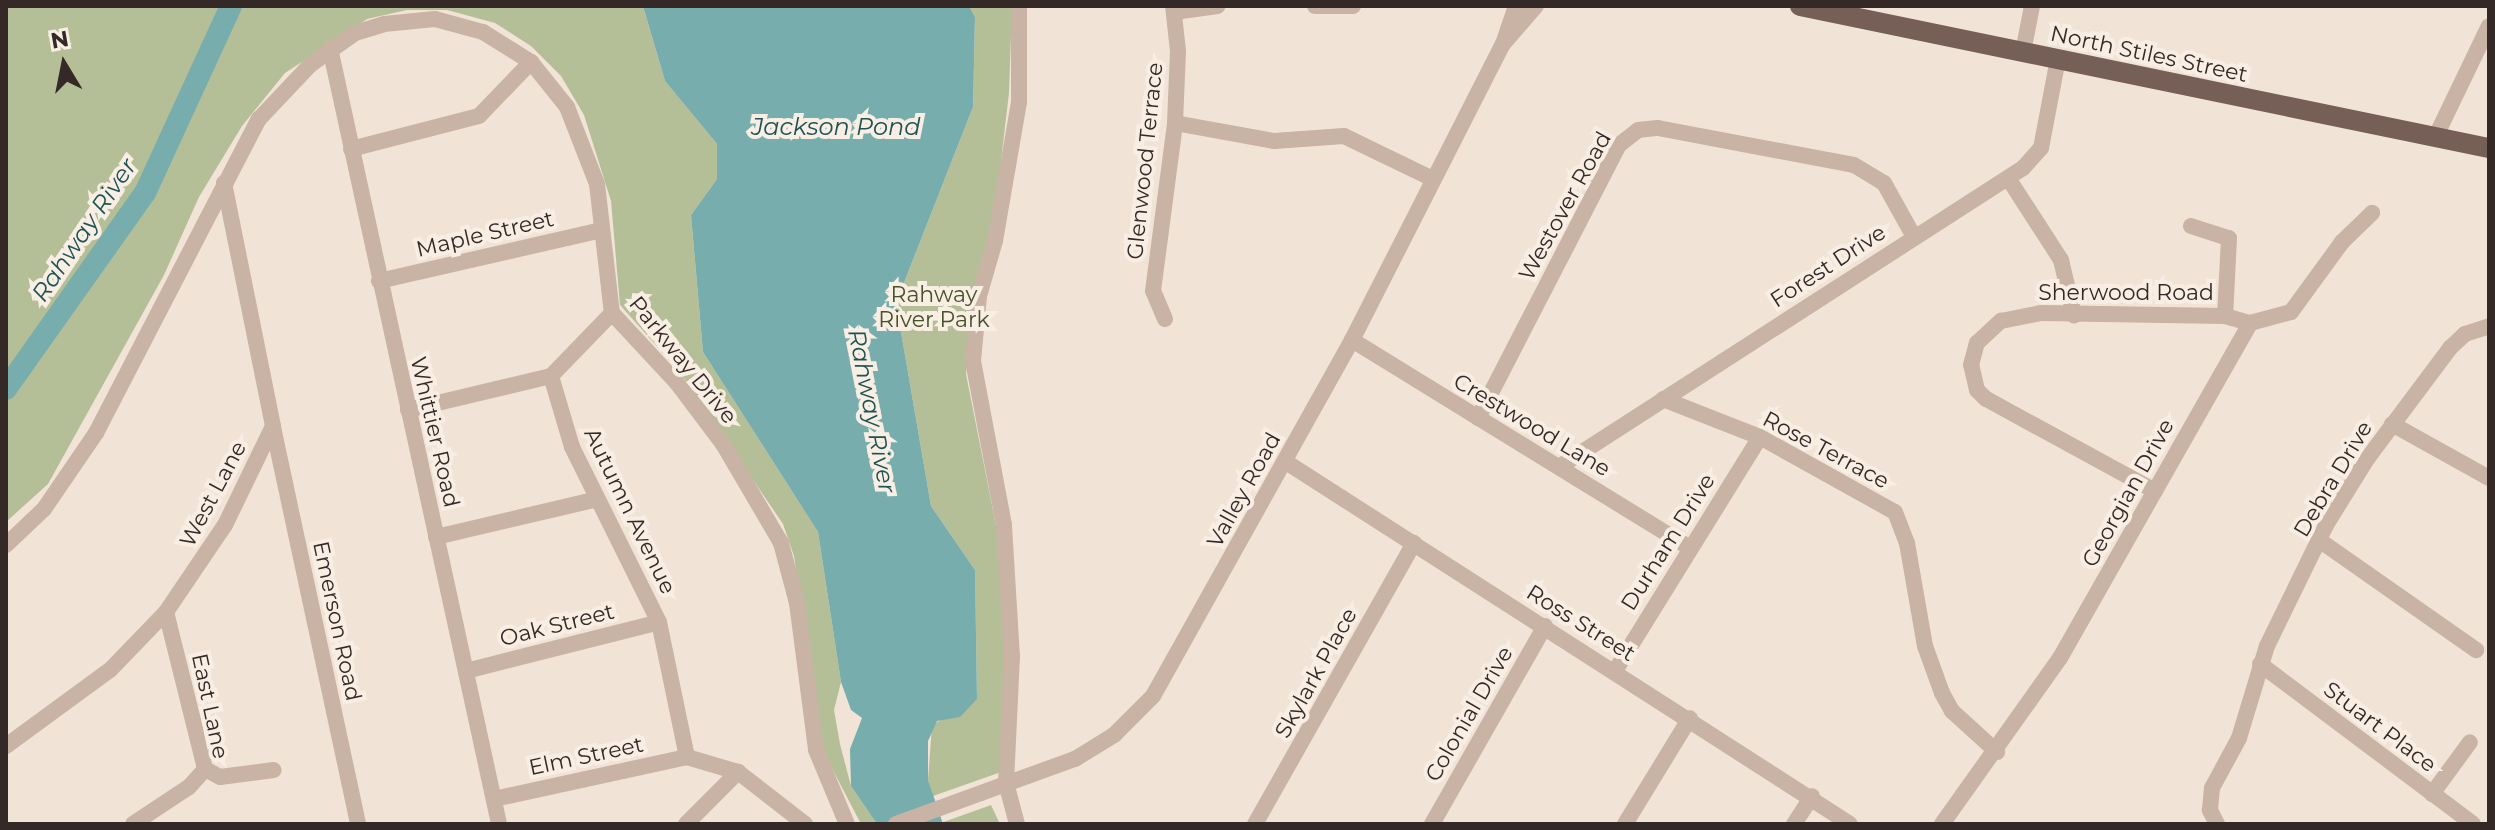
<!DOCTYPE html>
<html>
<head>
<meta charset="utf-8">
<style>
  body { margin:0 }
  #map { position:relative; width:2495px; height:830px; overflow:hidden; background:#f1e4d7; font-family:Montserrat,sans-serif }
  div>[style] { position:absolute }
  .green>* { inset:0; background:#b4bf98 }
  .water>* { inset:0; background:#77adad }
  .river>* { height:22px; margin:-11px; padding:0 11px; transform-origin:11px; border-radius:11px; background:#77adad }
  .minor>* { height:16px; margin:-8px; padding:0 8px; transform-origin:8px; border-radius:8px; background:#c8b3a4 }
  .major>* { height:20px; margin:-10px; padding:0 10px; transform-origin:10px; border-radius:10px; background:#765f56 }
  span { translate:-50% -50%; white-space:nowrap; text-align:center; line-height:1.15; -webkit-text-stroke:8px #f9eee3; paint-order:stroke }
  .street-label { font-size:22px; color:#342926 }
  .park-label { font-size:22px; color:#45522a }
  .water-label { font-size:24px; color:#1c5354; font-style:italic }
  .frame { position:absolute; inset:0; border:8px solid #342926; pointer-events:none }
  .north { position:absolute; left:24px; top:24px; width:80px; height:80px; -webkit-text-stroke:6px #f9eee3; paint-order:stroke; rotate:350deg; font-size:22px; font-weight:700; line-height:32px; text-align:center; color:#342926 }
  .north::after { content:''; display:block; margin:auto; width:28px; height:36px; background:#342926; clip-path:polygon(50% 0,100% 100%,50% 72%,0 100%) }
</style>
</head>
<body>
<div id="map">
  <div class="green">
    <div style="clip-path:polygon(6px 6px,643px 6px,665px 81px,717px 144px,717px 179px,691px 215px,703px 352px,818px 532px,841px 682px,834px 710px,840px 744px,851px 786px,877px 824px,861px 824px,823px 751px,794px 556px,783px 524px,679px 371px,620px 305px,611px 201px,584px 115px,561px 76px,531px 46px,495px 23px,447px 10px,407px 10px,367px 19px,285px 73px,242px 126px,199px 197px,164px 275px,48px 484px,6px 522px)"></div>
    <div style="clip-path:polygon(969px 6px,1012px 6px,1009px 93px,993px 229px,971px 308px,966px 374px,1008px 586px,1004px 771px,933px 796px,928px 780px,932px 725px,977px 699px,975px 570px,931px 506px,896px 303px,973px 107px,975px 17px)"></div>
    <div style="clip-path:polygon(991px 805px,1000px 824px,938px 824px)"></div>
  </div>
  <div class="water">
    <div style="clip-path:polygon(643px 6px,969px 6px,975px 17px,973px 107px,896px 303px,931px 506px,975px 570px,977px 699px,960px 717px,937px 721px,928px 741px,928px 780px,943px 824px,877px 824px,851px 786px,850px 749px,862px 718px,851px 710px,841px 682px,818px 532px,703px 352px,691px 215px,717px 179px,717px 144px,665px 81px)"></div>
  </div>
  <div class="river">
    <div style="left:6px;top:389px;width:240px;rotate:-54.7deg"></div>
    <div style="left:145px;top:193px;width:206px;rotate:-65.3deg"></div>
  </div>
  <div class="minor">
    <div style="left:1315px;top:6px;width:38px"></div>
    <div style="left:1174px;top:12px;width:44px;rotate:-7.8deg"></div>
    <div style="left:1503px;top:44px;width:50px;rotate:-49deg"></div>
    <div style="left:330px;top:48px;width:794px;rotate:77.71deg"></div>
    <div style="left:2023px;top:52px;width:47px;rotate:-78.9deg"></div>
    <div style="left:1175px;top:123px;width:101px;rotate:10.3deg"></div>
    <div style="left:1274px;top:141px;width:70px;rotate:-4.1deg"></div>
    <div style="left:1344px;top:136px;width:99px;rotate:25.8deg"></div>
    <div style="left:2435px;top:138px;width:124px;rotate:-64.3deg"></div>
    <div style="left:351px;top:149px;width:132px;rotate:-14.5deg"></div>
    <div style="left:479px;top:116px;width:75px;rotate:-46.1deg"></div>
    <div style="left:2008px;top:178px;width:98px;rotate:57.1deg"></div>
    <div style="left:2061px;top:260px;width:57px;rotate:76.7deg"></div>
    <div style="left:2191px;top:226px;width:40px;rotate:18deg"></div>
    <div style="left:2229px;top:238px;width:78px;rotate:92.9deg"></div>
    <div style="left:379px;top:281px;width:228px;rotate:-12.9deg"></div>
    <div style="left:612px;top:313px;width:88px;rotate:134.1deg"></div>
    <div style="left:551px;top:376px;width:74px;rotate:73.5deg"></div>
    <div style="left:572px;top:447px;width:195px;rotate:63.6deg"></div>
    <div style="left:659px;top:622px;width:138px;rotate:78.3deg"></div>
    <div style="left:687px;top:757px;width:53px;rotate:16.4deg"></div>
    <div style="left:738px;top:772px;width:85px;rotate:37.8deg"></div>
    <div style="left:1165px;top:319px;width:30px;rotate:-113deg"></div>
    <div style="left:1153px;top:291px;width:169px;rotate:-82.5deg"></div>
    <div style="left:1175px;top:123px;width:72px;rotate:-87.6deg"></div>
    <div style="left:1178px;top:51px;width:45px;rotate:-96.3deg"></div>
    <div style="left:1352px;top:340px;width:395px;rotate:31.6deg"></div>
    <div style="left:1663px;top:399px;width:104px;rotate:21.4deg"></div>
    <div style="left:1760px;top:437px;width:154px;rotate:29.1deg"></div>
    <div style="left:1895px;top:512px;width:33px;rotate:69deg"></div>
    <div style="left:1907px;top:543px;width:105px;rotate:80.1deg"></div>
    <div style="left:1925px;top:646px;width:50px;rotate:70.1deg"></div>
    <div style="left:1942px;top:693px;width:21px;rotate:61deg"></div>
    <div style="left:1952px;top:711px;width:61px;rotate:42.3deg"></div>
    <div style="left:408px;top:410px;width:147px;rotate:-13.4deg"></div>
    <div style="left:1478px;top:418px;width:307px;rotate:-62.7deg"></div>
    <div style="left:1619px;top:145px;width:24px;rotate:-38deg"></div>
    <div style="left:1638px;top:130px;width:20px;rotate:-6deg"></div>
    <div style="left:1658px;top:128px;width:199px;rotate:10.7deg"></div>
    <div style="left:1854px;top:165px;width:35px;rotate:31deg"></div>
    <div style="left:1884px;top:183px;width:62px;rotate:60.9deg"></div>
    <div style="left:2392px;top:424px;width:111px;rotate:29.1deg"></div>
    <div style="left:273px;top:427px;width:406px;rotate:77.9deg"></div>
    <div style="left:1286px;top:462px;width:670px;rotate:32.69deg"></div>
    <div style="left:1559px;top:467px;width:552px;rotate:-32.8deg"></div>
    <div style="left:2023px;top:168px;width:27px;rotate:-48deg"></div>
    <div style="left:2041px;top:148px;width:91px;rotate:-79.2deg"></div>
    <div style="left:2155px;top:491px;width:192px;rotate:-151.4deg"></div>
    <div style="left:1986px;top:399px;width:13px;rotate:-135deg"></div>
    <div style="left:1977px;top:390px;width:26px;rotate:-103deg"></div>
    <div style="left:1971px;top:365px;width:23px;rotate:-75deg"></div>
    <div style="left:1977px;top:343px;width:33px;rotate:-43deg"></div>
    <div style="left:2001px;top:321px;width:41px;rotate:-11.3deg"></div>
    <div style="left:2041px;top:313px;width:184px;rotate:0.9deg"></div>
    <div style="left:2225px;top:316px;width:26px;rotate:16deg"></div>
    <div style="left:436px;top:537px;width:166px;rotate:-13.2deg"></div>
    <div style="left:2319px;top:540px;width:192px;rotate:35deg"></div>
    <div style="left:6px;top:545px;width:52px;rotate:-43.5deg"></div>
    <div style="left:44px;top:509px;width:92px;rotate:-55.6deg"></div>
    <div style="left:96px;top:433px;width:354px;rotate:-62.6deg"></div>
    <div style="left:259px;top:119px;width:74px;rotate:-46.6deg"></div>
    <div style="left:310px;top:65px;width:55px;rotate:-35.4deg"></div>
    <div style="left:355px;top:33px;width:30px;rotate:-17deg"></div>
    <div style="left:384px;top:24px;width:51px;rotate:-5.6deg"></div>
    <div style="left:435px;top:19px;width:50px;rotate:15.2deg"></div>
    <div style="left:483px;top:32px;width:57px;rotate:32deg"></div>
    <div style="left:531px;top:62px;width:58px;rotate:51.3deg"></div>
    <div style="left:567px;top:107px;width:83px;rotate:68.7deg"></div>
    <div style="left:597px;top:184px;width:130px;rotate:83.4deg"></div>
    <div style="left:612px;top:313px;width:96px;rotate:47.1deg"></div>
    <div style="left:677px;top:383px;width:76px;rotate:53deg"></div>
    <div style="left:723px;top:444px;width:115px;rotate:59.6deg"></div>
    <div style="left:781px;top:543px;width:62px;rotate:75.1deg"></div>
    <div style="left:797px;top:603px;width:148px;rotate:82.6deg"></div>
    <div style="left:816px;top:750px;width:80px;rotate:67.3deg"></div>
    <div style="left:166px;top:612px;width:162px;rotate:76deg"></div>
    <div style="left:2260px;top:664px;width:266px;rotate:36.9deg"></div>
    <div style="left:466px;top:671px;width:199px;rotate:-14.2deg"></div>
    <div style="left:1615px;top:671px;width:275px;rotate:-58.2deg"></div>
    <div style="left:6px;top:746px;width:129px;rotate:-36.2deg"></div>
    <div style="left:110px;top:670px;width:81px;rotate:-46deg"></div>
    <div style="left:166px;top:612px;width:105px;rotate:-55.9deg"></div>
    <div style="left:225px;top:525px;width:110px;rotate:-64.1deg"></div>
    <div style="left:273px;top:426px;width:248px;rotate:-101.4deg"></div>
    <div style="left:205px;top:769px;width:17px;rotate:28deg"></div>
    <div style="left:220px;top:777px;width:54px;rotate:-7.4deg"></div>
    <div style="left:2432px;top:794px;width:64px;rotate:-53.8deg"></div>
    <div style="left:494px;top:799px;width:198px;rotate:-12.3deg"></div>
    <div style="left:133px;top:824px;width:67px;rotate:-33.5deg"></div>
    <div style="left:189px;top:787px;width:24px;rotate:-48deg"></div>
    <div style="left:686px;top:824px;width:74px;rotate:-45deg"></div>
    <div style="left:896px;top:824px;width:190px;rotate:-20deg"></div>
    <div style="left:1075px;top:759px;width:46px;rotate:-31.6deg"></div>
    <div style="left:1114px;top:735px;width:55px;rotate:-45deg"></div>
    <div style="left:1153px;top:696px;width:408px;rotate:-60.8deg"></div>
    <div style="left:1352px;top:340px;width:332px;rotate:-63deg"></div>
    <div style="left:1503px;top:44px;width:40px;rotate:-71.1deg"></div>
    <div style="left:1017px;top:824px;width:42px;rotate:-105deg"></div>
    <div style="left:1006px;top:783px;width:126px;rotate:-87.3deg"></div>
    <div style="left:1012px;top:657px;width:132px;rotate:-93.5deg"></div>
    <div style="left:1004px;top:525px;width:167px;rotate:-100.7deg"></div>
    <div style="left:973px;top:361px;width:65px;rotate:-84.7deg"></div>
    <div style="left:979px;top:296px;width:57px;rotate:-73.8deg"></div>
    <div style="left:995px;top:241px;width:141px;rotate:-80.2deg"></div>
    <div style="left:1019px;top:102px;width:96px;rotate:-90deg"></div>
    <div style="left:1255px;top:824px;width:323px;rotate:-60.5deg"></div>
    <div style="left:1432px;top:824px;width:228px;rotate:-60.3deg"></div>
    <div style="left:1625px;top:824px;width:124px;rotate:-58.5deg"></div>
    <div style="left:1794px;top:824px;width:33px;rotate:-57deg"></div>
    <div style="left:1942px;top:824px;width:204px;rotate:-54.6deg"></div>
    <div style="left:2060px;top:658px;width:385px;rotate:-60.4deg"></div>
    <div style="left:2250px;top:323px;width:42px;rotate:-15deg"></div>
    <div style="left:2291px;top:312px;width:87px;rotate:-53.9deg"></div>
    <div style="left:2342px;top:242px;width:42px;rotate:-44deg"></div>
    <div style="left:2217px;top:824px;width:16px;rotate:-117deg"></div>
    <div style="left:2210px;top:810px;width:22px;rotate:-85deg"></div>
    <div style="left:2212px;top:788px;width:57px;rotate:-61.6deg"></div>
    <div style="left:2239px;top:738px;width:96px;rotate:-73.1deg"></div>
    <div style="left:2267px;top:646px;width:135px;rotate:-64deg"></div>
    <div style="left:2326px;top:525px;width:78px;rotate:-58.2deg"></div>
    <div style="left:2367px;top:459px;width:139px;rotate:-53.2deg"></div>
    <div style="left:2450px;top:348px;width:21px;rotate:-43deg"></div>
    <div style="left:2465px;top:334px;width:25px;rotate:-18deg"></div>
  </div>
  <div class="major">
    <div style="left:1800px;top:6px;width:703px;rotate:11.65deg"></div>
  </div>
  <div class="street-label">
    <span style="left:2149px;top:54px;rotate:12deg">North Stiles Street</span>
    <span style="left:1145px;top:161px;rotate:-84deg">Glenwood Terrace</span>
    <span style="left:1565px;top:206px;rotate:-61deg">Westover Road</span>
    <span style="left:485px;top:234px;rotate:-13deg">Maple Street</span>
    <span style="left:1828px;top:266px;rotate:-33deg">Forest Drive</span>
    <span style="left:2126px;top:293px">Sherwood Road</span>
    <span style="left:683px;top:360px;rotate:51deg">Parkway Drive</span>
    <span style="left:1532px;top:425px;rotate:31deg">Crestwood Lane</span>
    <span style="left:435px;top:432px;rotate:77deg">Whittier Road</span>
    <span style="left:1826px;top:450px;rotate:28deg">Rose Terrace</span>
    <span style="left:2333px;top:479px;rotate:-59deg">Debra Drive</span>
    <span style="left:1244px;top:490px;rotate:-61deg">Valley Road</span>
    <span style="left:2128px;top:493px;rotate:-61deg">Georgian Drive</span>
    <span style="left:213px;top:494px;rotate:-62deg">West Lane</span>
    <span style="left:630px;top:511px;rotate:64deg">Autumn Avenue</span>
    <span style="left:1668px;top:542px;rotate:-58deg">Durham Drive</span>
    <span style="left:337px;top:621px;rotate:78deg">Emerson Road</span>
    <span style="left:1581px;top:623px;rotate:32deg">Ross Street</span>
    <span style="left:557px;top:625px;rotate:-14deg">Oak Street</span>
    <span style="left:1316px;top:673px;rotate:-61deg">Skylark Place</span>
    <span style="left:210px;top:706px;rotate:78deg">East Lane</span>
    <span style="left:1469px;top:714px;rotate:-60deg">Colonial Drive</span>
    <span style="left:2380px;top:727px;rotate:37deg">Stuart Place</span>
    <span style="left:586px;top:756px;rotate:-12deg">Elm Street</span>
  </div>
  <div class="park-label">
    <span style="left:934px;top:307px">Rahway<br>River Park</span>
  </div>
  <div class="water-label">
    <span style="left:836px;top:127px">Jackson Pond</span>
    <span style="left:84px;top:230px;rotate:-56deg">Rahway River</span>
    <span style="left:872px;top:411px;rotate:79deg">Rahway River</span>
  </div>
  <div class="frame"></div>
  <div class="north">N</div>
</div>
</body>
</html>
